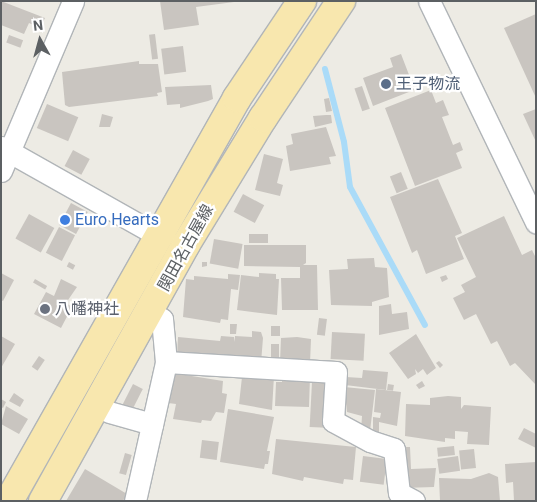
<!DOCTYPE html>
<meta charset="utf-8">
<style>
body{margin:0}
#map{position:relative;width:537px;height:502px;overflow:hidden;background:#edebe4;font-family:Roboto,"Noto Sans JP",sans-serif}
div>[style]{position:absolute}
.stream>*{height:6px;margin:-3px;padding:0 3px;transform-origin:3px;border-radius:3px;background:#aadbf8}
.building>*{inset:0;background:#c9c5c0;transform-origin:0 0}
.roads{filter:drop-shadow(1px 0 #b1b5b8) drop-shadow(-1px 0 #b1b5b8) drop-shadow(0 1px #b1b5b8) drop-shadow(0 -1px #b1b5b8)}
.street>*{height:21px;margin:-10.5px;padding:0 10.5px;transform-origin:10.5px;border-radius:10.5px;background:#fff}
.primary>*{height:28px;margin:-14px;padding:0 14px;transform-origin:14px;border-radius:14px;background:#f8e7ae}
.dots>*{width:14px;height:14px;translate:-50% -50%;box-sizing:border-box;border:2px solid #fff;border-radius:50%}
span{translate:-50% -50%;white-space:nowrap;text-align:center;line-height:1.15;-webkit-text-stroke:4.5px #fff;paint-order:stroke}
.service-label{font-size:16px;color:#4e5e75}
.left{translate:0 -50%;text-align:left}
.shop-label{font-size:16px;color:#366cbe}
.street-label{font-size:16px;color:#5c6063}
.worship-label{font-size:16px;color:#5b616d}
.frame{position:absolute;inset:0;border:2px solid #5c6063;pointer-events:none}
.north{position:absolute;left:15px;top:15px;width:50px;height:50px;-webkit-text-stroke:4px #fff;paint-order:stroke;rotate:353deg;font-size:14px;font-weight:700;line-height:20px;text-align:center;color:#5c6063}
.north::after{content:'';display:block;margin:auto;width:18px;height:22px;background:#5c6063;clip-path:polygon(50% 0,100% 100%,50% 72%,0 100%)}
</style>
<div id="map">
<div class="stream">
<i style="left:325px;top:69px;width:75px;rotate:75.4deg"></i>
<i style="left:344px;top:142px;width:45px;rotate:82.4deg"></i>
<i style="left:350px;top:187px;width:157px;rotate:61.5deg"></i>
</div>
<div class="building">
<i style="clip-path:polygon(1px 1px,45px 18px,40px 28px,29px 23px,24px 34px,1px 25px)"></i>
<i style="clip-path:polygon(160px 1px,234px 1px,234px 2px,196px 7px,199px 25px,164px 30px)"></i>
<i style="clip-path:polygon(536px 14px,536px 98px,504px 28px)"></i>
<i style="left:155px;top:34px;width:25px;height:6px;rotate:83deg"></i>
<i style="left:9px;top:35px;width:15px;height:8px;rotate:20deg"></i>
<i style="left:183px;top:46px;width:26px;height:22px;rotate:83deg"></i>
<i style="clip-path:polygon(401px 54px,411px 80px,413px 79px,414px 90px,373px 106px,363px 78px,393px 67px,390px 58px)"></i>
<i style="clip-path:polygon(139px 61px,139px 64px,158px 64px,162px 92px,157px 93px,158px 96px,69px 107px,65px 105px,62px 72px)"></i>
<i style="clip-path:polygon(211px 85px,213px 99px,208px 101px,180px 108px,180px 104px,167px 105px,165px 87px)"></i>
<i style="left:362px;top:86px;width:24px;height:8px;rotate:71deg"></i>
<i style="clip-path:polygon(431px 90px,436px 103px,443px 100px,449px 115px,442px 117px,453px 145px,460px 142px,463px 150px,456px 153px,462px 168px,415px 186px,385px 108px)"></i>
<i style="clip-path:polygon(329px 98px,332px 111px,326px 112px,324px 99px)"></i>
<i style="left:47px;top:104px;width:34px;height:26px;rotate:23deg"></i>
<i style="clip-path:polygon(536px 109px,536px 142px,523px 114px)"></i>
<i style="clip-path:polygon(102px 114px,113px 117px,110px 127px,99px 127px)"></i>
<i style="clip-path:polygon(326px 115px,331px 115px,332px 123px,315px 127px,313px 116px)"></i>
<i style="clip-path:polygon(326px 127px,336px 156px,329px 157px,331px 164px,290px 171px,286px 146px,293px 144px,291px 134px)"></i>
<i style="left:73px;top:150px;width:19px;height:18px;rotate:28deg"></i>
<i style="clip-path:polygon(264px 154px,283px 159px,277px 183px,283px 185px,280px 196px,255px 190px)"></i>
<i style="left:401px;top:172px;width:18px;height:12px;rotate:68deg"></i>
<i style="clip-path:polygon(438px 179px,462px 233px,455px 236px,464px 259px,426px 274px,417px 250px,412px 253px,390px 197px)"></i>
<i style="left:243px;top:194px;width:24px;height:20px;rotate:28deg"></i>
<i style="left:71px;top:203px;width:19px;height:25px;rotate:28deg"></i>
<i style="left:29px;top:214px;width:29px;height:28px;rotate:29deg"></i>
<i style="clip-path:polygon(504px 216px,522px 255px,532px 250px,536px 258px,536px 385px,515px 363px,510px 366px,497px 341px,491px 344px,476px 314px,464px 320px,453px 298px,465px 292px,461px 285px,476px 277px,457px 238px)"></i>
<i style="left:59px;top:227px;width:18px;height:29px;rotate:27deg"></i>
<i style="left:268px;top:234px;width:9px;height:19px;rotate:90deg"></i>
<i style="left:214px;top:239px;width:29px;height:25px;rotate:10deg"></i>
<i style="clip-path:polygon(244px 245px,306px 245px,306px 263px,303px 265px,317px 265px,318px 310px,282px 310px,281px 278px,300px 278px,300px 267px,244px 266px)"></i>
<i style="clip-path:polygon(374px 258px,375px 267px,387px 268px,389px 297px,372px 302px,372px 306px,331px 305px,329px 270px,348px 269px,347px 259px)"></i>
<i style="left:69px;top:262px;width:7px;height:5px;rotate:27deg"></i>
<i style="clip-path:polygon(202px 262px,207px 262px,207px 266px,202px 267px)"></i>
<i style="clip-path:polygon(1px 273px,14px 280px,3px 301px,1px 300px)"></i>
<i style="clip-path:polygon(259px 273px,276px 274px,276px 279px,279px 279px,277px 315px,237px 310px,241px 275px,259px 277px)"></i>
<i style="clip-path:polygon(228px 274px,240px 275px,238px 290px,231px 289px,228px 320px,221px 319px,220px 323px,183px 317px,186px 279px,194px 280px,194px 276px,228px 279px)"></i>
<i style="clip-path:polygon(446px 275px,448px 279px,442px 282px,440px 277px)"></i>
<i style="left:35px;top:279px;width:14px;height:4px;rotate:30deg"></i>
<i style="clip-path:polygon(61px 279px,77px 287px,66px 303px,72px 307px,61px 328px,34px 314px,46px 292px,54px 296px)"></i>
<i style="clip-path:polygon(391px 304px,392px 314px,407px 312px,409px 329px,379px 335px,379px 306px)"></i>
<i style="left:319px;top:318px;width:8px;height:17px;rotate:7deg"></i>
<i style="clip-path:polygon(230px 324px,237px 324px,236px 334px,230px 334px)"></i>
<i style="left:271px;top:326px;width:9px;height:10px"></i>
<i style="clip-path:polygon(252px 331px,261px 332px,263px 338px,261px 363px,177px 356px,178px 337px,220px 341px,221px 336px,234px 337px,235px 342px,235px 336px,252px 337px)"></i>
<i style="left:332px;top:332px;width:33px;height:27px;rotate:3deg"></i>
<i style="clip-path:polygon(416px 334px,436px 368px,427px 375px,423px 369px,418px 373px,415px 369px,416px 374px,408px 379px,389px 353px)"></i>
<i style="clip-path:polygon(1px 336px,15px 344px,1px 368px)"></i>
<i style="clip-path:polygon(297px 337px,311px 339px,310px 363px,280px 362px,281px 338px)"></i>
<i style="left:271px;top:344px;width:8px;height:15px"></i>
<i style="left:39px;top:356px;width:7px;height:13px;rotate:34deg"></i>
<i style="clip-path:polygon(439px 361px,443px 365px,440px 368px,436px 363px)"></i>
<i style="clip-path:polygon(363px 370px,388px 372px,386px 390px,345px 385px,346px 377px,362px 378px)"></i>
<i style="clip-path:polygon(173px 373px,223px 381px,222px 393px,227px 394px,224px 413px,216px 412px,211px 421px,202px 420px,201px 423px,173px 419px,176px 404px,168px 403px)"></i>
<i style="clip-path:polygon(267px 376px,274px 376px,272px 410px,239px 404px,242px 377px,267px 379px)"></i>
<i style="clip-path:polygon(282px 376px,310px 377px,309px 407px,275px 406px,276px 382px,282px 382px)"></i>
<i style="clip-path:polygon(422px 381px,425px 386px,419px 389px,416px 385px)"></i>
<i style="left:312px;top:382px;width:17px;height:45px;rotate:3deg"></i>
<i style="left:133px;top:384px;width:11px;height:24px;rotate:27deg"></i>
<i style="left:388px;top:384px;width:6px;height:6px;rotate:9deg"></i>
<i style="clip-path:polygon(344px 387px,375px 390px,370px 431px,361px 431px,362px 416px,347px 412px)"></i>
<i style="clip-path:polygon(376px 389px,401px 392px,397px 426px,379px 422px,379px 433px,373px 432px,373px 417px,380px 418px,381px 413px,374px 412px)"></i>
<i style="clip-path:polygon(14px 393px,24px 400px,20px 407px,9px 401px)"></i>
<i style="clip-path:polygon(448px 396px,461px 397px,461px 409px,464px 405px,491px 407px,489px 445px,467px 444px,468px 432px,455px 431px,455px 439px,445px 438px,445px 442px,405px 436px,406px 404px,430px 405px,430px 398px)"></i>
<i style="clip-path:polygon(1px 399px,6px 402px,3px 408px,1px 407px)"></i>
<i style="clip-path:polygon(6px 406px,28px 419px,19px 434px,1px 424px)"></i>
<i style="clip-path:polygon(228px 409px,274px 417px,267px 451px,270px 451px,268px 464px,265px 464px,264px 469px,220px 462px)"></i>
<i style="clip-path:polygon(524px 428px,536px 434px,536px 448px,518px 439px)"></i>
<i style="clip-path:polygon(276px 439px,356px 447px,353px 480px,344px 479px,343px 484px,304px 477px,303px 481px,272px 474px)"></i>
<i style="left:202px;top:440px;width:17px;height:18px;rotate:7deg"></i>
<i style="left:454px;top:446px;width:9px;height:17px;rotate:84deg"></i>
<i style="clip-path:polygon(400px 447px,410px 447px,411px 469px,436px 468px,434px 487px,403px 488px)"></i>
<i style="left:474px;top:449px;width:19px;height:15px;rotate:84deg"></i>
<i style="left:125px;top:453px;width:7px;height:21px;rotate:16deg"></i>
<i style="left:363px;top:456px;width:24px;height:26px;rotate:7deg"></i>
<i style="left:458px;top:456px;width:15px;height:21px;rotate:82deg"></i>
<i style="clip-path:polygon(536px 462px,536px 501px,514px 501px,513px 482px,506px 483px,505px 464px)"></i>
<i style="clip-path:polygon(85px 469px,127px 494px,123px 501px,66px 501px)"></i>
<i style="clip-path:polygon(489px 473px,498px 477px,500px 501px,440px 501px,439px 478px,471px 479px)"></i>
</div>
<div class="roads">
<div class="street">
<i style="left:429px;top:1px;width:246px;rotate:64.2deg"></i>
<i style="left:1px;top:147px;width:179px;rotate:29.4deg"></i>
<i style="left:1px;top:171px;width:185px;rotate:-67deg"></i>
<i style="left:166px;top:362px;width:170px;rotate:3.4deg"></i>
<i style="left:336px;top:372px;width:49px;rotate:93.5deg"></i>
<i style="left:333px;top:421px;width:42px;rotate:28.4deg"></i>
<i style="left:370px;top:441px;width:25px;rotate:18deg"></i>
<i style="left:394px;top:449px;width:44px;rotate:83.5deg"></i>
<i style="left:399px;top:493px;width:17px;rotate:28deg"></i>
<i style="left:109px;top:412px;width:45px;rotate:15.6deg"></i>
<i style="left:135px;top:501px;width:142px;rotate:-77.4deg"></i>
<i style="left:166px;top:362px;width:43px;rotate:-95.3deg"></i>
<i style="left:162px;top:319px;width:14px;rotate:-150deg"></i>
</div>
<div class="primary">
<i style="left:9px;top:501px;width:463px;rotate:-60.5deg"></i>
<i style="left:237px;top:98px;width:117px;rotate:-56.2deg"></i>
<i style="left:43px;top:501px;width:294px;rotate:-60.9deg"></i>
<i style="left:186px;top:244px;width:148px;rotate:-58.6deg"></i>
<i style="left:263px;top:118px;width:141px;rotate:-56.3deg"></i>
</div>
</div>
<div class="dots">
<i style="left:386px;top:84px;background:#5c6f8a"></i>
<i style="left:65px;top:220px;background:#3f7fe0"></i>
<i style="left:45px;top:309px;background:#6b7280"></i>
</div>
<div class="service-label">
<span class="left" style="left:396px;top:84px">王子物流</span>
</div>
<div class="shop-label">
<span class="left" style="left:75px;top:220px">Euro Hearts</span>
</div>
<div class="street-label">
<span style="left:186px;top:248px;rotate:-61deg">関田名古屋線</span>
</div>
<div class="worship-label">
<span class="left" style="left:55px;top:309px">八幡神社</span>
</div>
<div class="frame"></div>
<div class="north">N</div>
</div>
